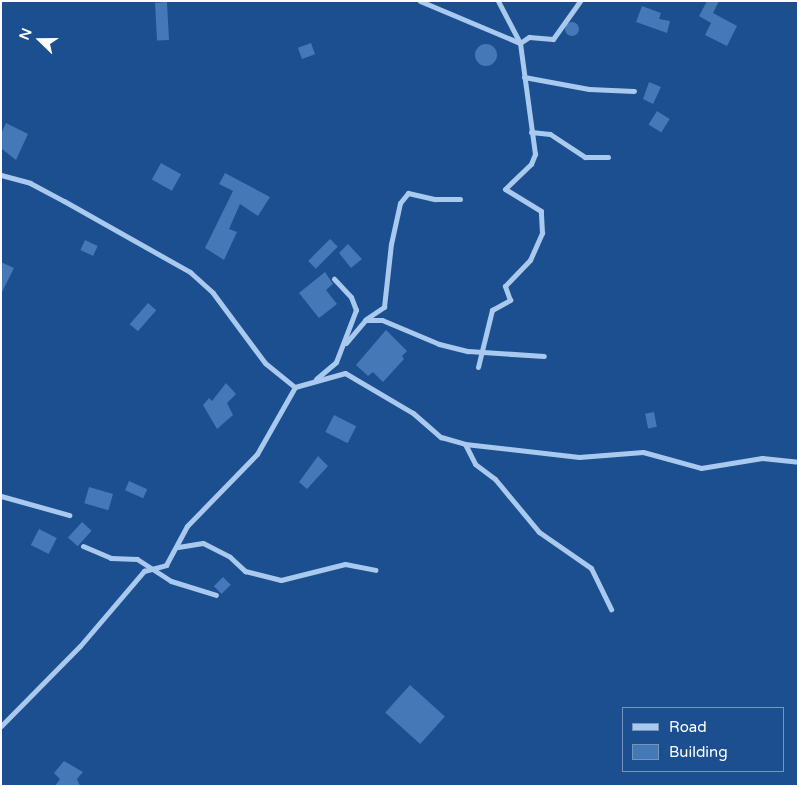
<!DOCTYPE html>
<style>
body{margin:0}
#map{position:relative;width:799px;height:787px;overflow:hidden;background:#1b4f8f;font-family:"Varela Round",sans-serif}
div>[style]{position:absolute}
.building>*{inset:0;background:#4478b7;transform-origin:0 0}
.round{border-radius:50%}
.minor>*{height:5px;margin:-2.5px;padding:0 2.5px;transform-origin:2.5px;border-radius:2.5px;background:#a9c9ee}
span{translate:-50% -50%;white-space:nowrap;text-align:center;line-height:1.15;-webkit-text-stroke:4.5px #1b4f8f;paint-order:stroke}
.frame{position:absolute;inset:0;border:2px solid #fff;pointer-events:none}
.legend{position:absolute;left:622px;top:707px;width:162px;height:65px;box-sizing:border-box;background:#1b4f8f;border:1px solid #7695bc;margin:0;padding:6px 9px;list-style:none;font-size:15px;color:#fff}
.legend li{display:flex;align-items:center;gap:10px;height:25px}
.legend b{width:25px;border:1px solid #7695bc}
.north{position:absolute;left:15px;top:15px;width:50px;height:50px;-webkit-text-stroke:4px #1b4f8f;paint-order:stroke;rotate:292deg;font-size:14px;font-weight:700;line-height:20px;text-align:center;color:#fff}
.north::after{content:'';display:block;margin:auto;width:18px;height:22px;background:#fff;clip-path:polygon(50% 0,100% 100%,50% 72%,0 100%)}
</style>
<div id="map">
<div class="building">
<i style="clip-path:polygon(707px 1px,719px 1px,713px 13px,737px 26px,727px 46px,705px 35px,711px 23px,699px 16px)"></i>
<i style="left:167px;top:2px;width:38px;height:12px;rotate:87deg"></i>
<i style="clip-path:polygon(642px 6px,661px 13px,659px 19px,670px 21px,667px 33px,636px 22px)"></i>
<i class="round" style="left:565px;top:22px;width:14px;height:14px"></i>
<i style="left:311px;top:43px;width:12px;height:14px;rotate:70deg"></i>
<i class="round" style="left:475px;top:44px;width:22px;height:22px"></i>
<i style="clip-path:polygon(649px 82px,661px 87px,653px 104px,643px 99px)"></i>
<i style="left:657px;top:111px;width:15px;height:16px;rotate:32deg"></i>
<i style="clip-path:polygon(6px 123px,28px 134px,16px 160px,2px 149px,1px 134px)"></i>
<i style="left:161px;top:163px;width:23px;height:19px;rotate:29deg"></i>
<i style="clip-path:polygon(225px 173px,270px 197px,258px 216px,240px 204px,229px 229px,237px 232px,224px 260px,205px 248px,233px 191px,219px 184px)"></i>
<i style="left:330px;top:239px;width:11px;height:31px;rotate:45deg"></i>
<i style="left:85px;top:240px;width:14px;height:11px;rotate:25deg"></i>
<i style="clip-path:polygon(348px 244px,362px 259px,351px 268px,339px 253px)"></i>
<i style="clip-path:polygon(1px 262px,14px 268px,1px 294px)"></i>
<i style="clip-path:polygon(325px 272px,333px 284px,326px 290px,337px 304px,319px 318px,299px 293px)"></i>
<i style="left:148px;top:303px;width:11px;height:28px;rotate:41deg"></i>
<i style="clip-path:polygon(386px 330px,407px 351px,402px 356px,404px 359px,383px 382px,373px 372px,368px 376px,356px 365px)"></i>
<i style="clip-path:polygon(226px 383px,236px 394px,227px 403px,233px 415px,217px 429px,203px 405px,209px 398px,212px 401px)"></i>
<i style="left:654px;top:412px;width:15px;height:9px;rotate:79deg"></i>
<i style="left:334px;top:415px;width:25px;height:19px;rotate:27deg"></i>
<i style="clip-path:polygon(318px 456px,328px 466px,307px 489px,299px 482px)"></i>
<i style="left:129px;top:481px;width:20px;height:10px;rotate:24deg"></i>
<i style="left:89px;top:487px;width:25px;height:17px;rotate:16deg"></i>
<i style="left:82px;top:522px;width:13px;height:21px;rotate:42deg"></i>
<i style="left:39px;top:529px;width:20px;height:18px;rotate:27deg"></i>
<i style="left:223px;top:577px;width:11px;height:13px;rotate:45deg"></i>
<i style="left:410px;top:685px;width:47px;height:37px;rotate:42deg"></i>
<i style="clip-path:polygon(64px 761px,83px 772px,77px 779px,80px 786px,55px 786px,60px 779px,54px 773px)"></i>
</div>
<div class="minor">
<i style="left:420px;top:1px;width:108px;rotate:22.8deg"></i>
<i style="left:520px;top:43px;width:11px;rotate:-34deg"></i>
<i style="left:529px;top:37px;width:24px;rotate:5deg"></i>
<i style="left:553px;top:39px;width:47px;rotate:-54.6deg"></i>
<i style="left:524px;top:77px;width:66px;rotate:10.5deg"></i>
<i style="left:589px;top:89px;width:45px;rotate:2.5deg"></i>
<i style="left:531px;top:132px;width:19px;rotate:6deg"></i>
<i style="left:550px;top:134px;width:42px;rotate:33.3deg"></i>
<i style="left:585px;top:157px;width:23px"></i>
<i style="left:1px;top:175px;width:30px;rotate:15deg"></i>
<i style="left:30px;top:183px;width:38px;rotate:28deg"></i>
<i style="left:64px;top:201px;width:145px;rotate:29.4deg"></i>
<i style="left:190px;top:272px;width:31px;rotate:42deg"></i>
<i style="left:213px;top:293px;width:87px;rotate:53.4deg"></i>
<i style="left:265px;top:363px;width:38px;rotate:39deg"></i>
<i style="left:295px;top:387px;width:52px;rotate:-15.6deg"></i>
<i style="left:345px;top:373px;width:79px;rotate:30.5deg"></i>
<i style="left:413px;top:413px;width:37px;rotate:41deg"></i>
<i style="left:441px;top:437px;width:25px;rotate:16deg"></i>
<i style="left:465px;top:444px;width:115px;rotate:6.5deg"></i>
<i style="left:579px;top:457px;width:64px;rotate:-4.5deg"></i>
<i style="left:643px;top:452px;width:60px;rotate:15.4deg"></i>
<i style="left:701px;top:468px;width:62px;rotate:-9.3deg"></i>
<i style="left:762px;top:458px;width:36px;rotate:6deg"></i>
<i style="left:366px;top:319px;width:22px;rotate:-34deg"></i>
<i style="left:384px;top:307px;width:63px;rotate:-83.7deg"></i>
<i style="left:391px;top:244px;width:42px;rotate:-77.6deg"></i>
<i style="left:400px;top:203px;width:13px;rotate:-51deg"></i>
<i style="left:408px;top:193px;width:28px;rotate:13deg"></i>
<i style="left:435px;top:199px;width:25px"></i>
<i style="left:346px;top:343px;width:30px;rotate:-50deg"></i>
<i style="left:365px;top:320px;width:17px"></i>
<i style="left:382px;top:320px;width:62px;rotate:22.8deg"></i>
<i style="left:439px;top:344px;width:30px;rotate:14deg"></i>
<i style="left:468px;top:351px;width:76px;rotate:3.8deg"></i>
<i style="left:478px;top:367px;width:59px;rotate:-76.2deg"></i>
<i style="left:492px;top:310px;width:21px;rotate:-29deg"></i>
<i style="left:510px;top:300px;width:15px;rotate:-110deg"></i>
<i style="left:505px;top:286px;width:36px;rotate:-46deg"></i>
<i style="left:530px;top:260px;width:30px;rotate:-66deg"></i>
<i style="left:542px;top:233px;width:22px;rotate:-93deg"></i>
<i style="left:541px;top:211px;width:42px;rotate:-148.6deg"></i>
<i style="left:505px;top:189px;width:36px;rotate:-44deg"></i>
<i style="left:531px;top:164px;width:11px;rotate:-68deg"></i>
<i style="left:535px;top:154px;width:112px;rotate:-97.7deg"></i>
<i style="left:520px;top:43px;width:47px;rotate:-117.6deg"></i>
<i style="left:316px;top:379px;width:26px;rotate:-40deg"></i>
<i style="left:336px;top:362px;width:56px;rotate:-69deg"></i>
<i style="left:356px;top:310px;width:14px;rotate:-111deg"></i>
<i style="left:351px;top:297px;width:25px;rotate:-133deg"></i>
<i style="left:465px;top:444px;width:22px;rotate:63deg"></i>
<i style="left:475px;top:464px;width:25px;rotate:37deg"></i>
<i style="left:495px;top:479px;width:69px;rotate:50.3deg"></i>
<i style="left:539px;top:532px;width:63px;rotate:34.7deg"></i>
<i style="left:591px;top:568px;width:46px;rotate:64deg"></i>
<i style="left:1px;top:496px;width:71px;rotate:15.6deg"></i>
<i style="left:83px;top:546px;width:30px;rotate:23deg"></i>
<i style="left:111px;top:558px;width:26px;rotate:2deg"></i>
<i style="left:137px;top:559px;width:40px;rotate:32.9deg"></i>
<i style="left:171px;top:581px;width:47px;rotate:17.3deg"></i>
<i style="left:178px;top:547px;width:25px;rotate:-9deg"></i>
<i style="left:203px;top:543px;width:30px;rotate:27deg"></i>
<i style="left:230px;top:557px;width:21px;rotate:43deg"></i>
<i style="left:245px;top:571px;width:37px;rotate:14deg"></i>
<i style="left:281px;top:580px;width:66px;rotate:-14deg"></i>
<i style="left:345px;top:564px;width:31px;rotate:11deg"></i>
<i style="left:1px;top:726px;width:112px;rotate:-45.4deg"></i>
<i style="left:80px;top:646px;width:99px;rotate:-49.5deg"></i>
<i style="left:144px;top:571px;width:23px;rotate:-15deg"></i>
<i style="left:166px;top:565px;width:44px;rotate:-61.7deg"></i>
<i style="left:187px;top:526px;width:100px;rotate:-45.8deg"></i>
<i style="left:257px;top:454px;width:77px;rotate:-60.4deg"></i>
</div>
<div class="frame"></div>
<ul class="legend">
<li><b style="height:6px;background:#a9c9ee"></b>Road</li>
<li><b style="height:14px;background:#4478b7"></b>Building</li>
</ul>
<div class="north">N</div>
</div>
